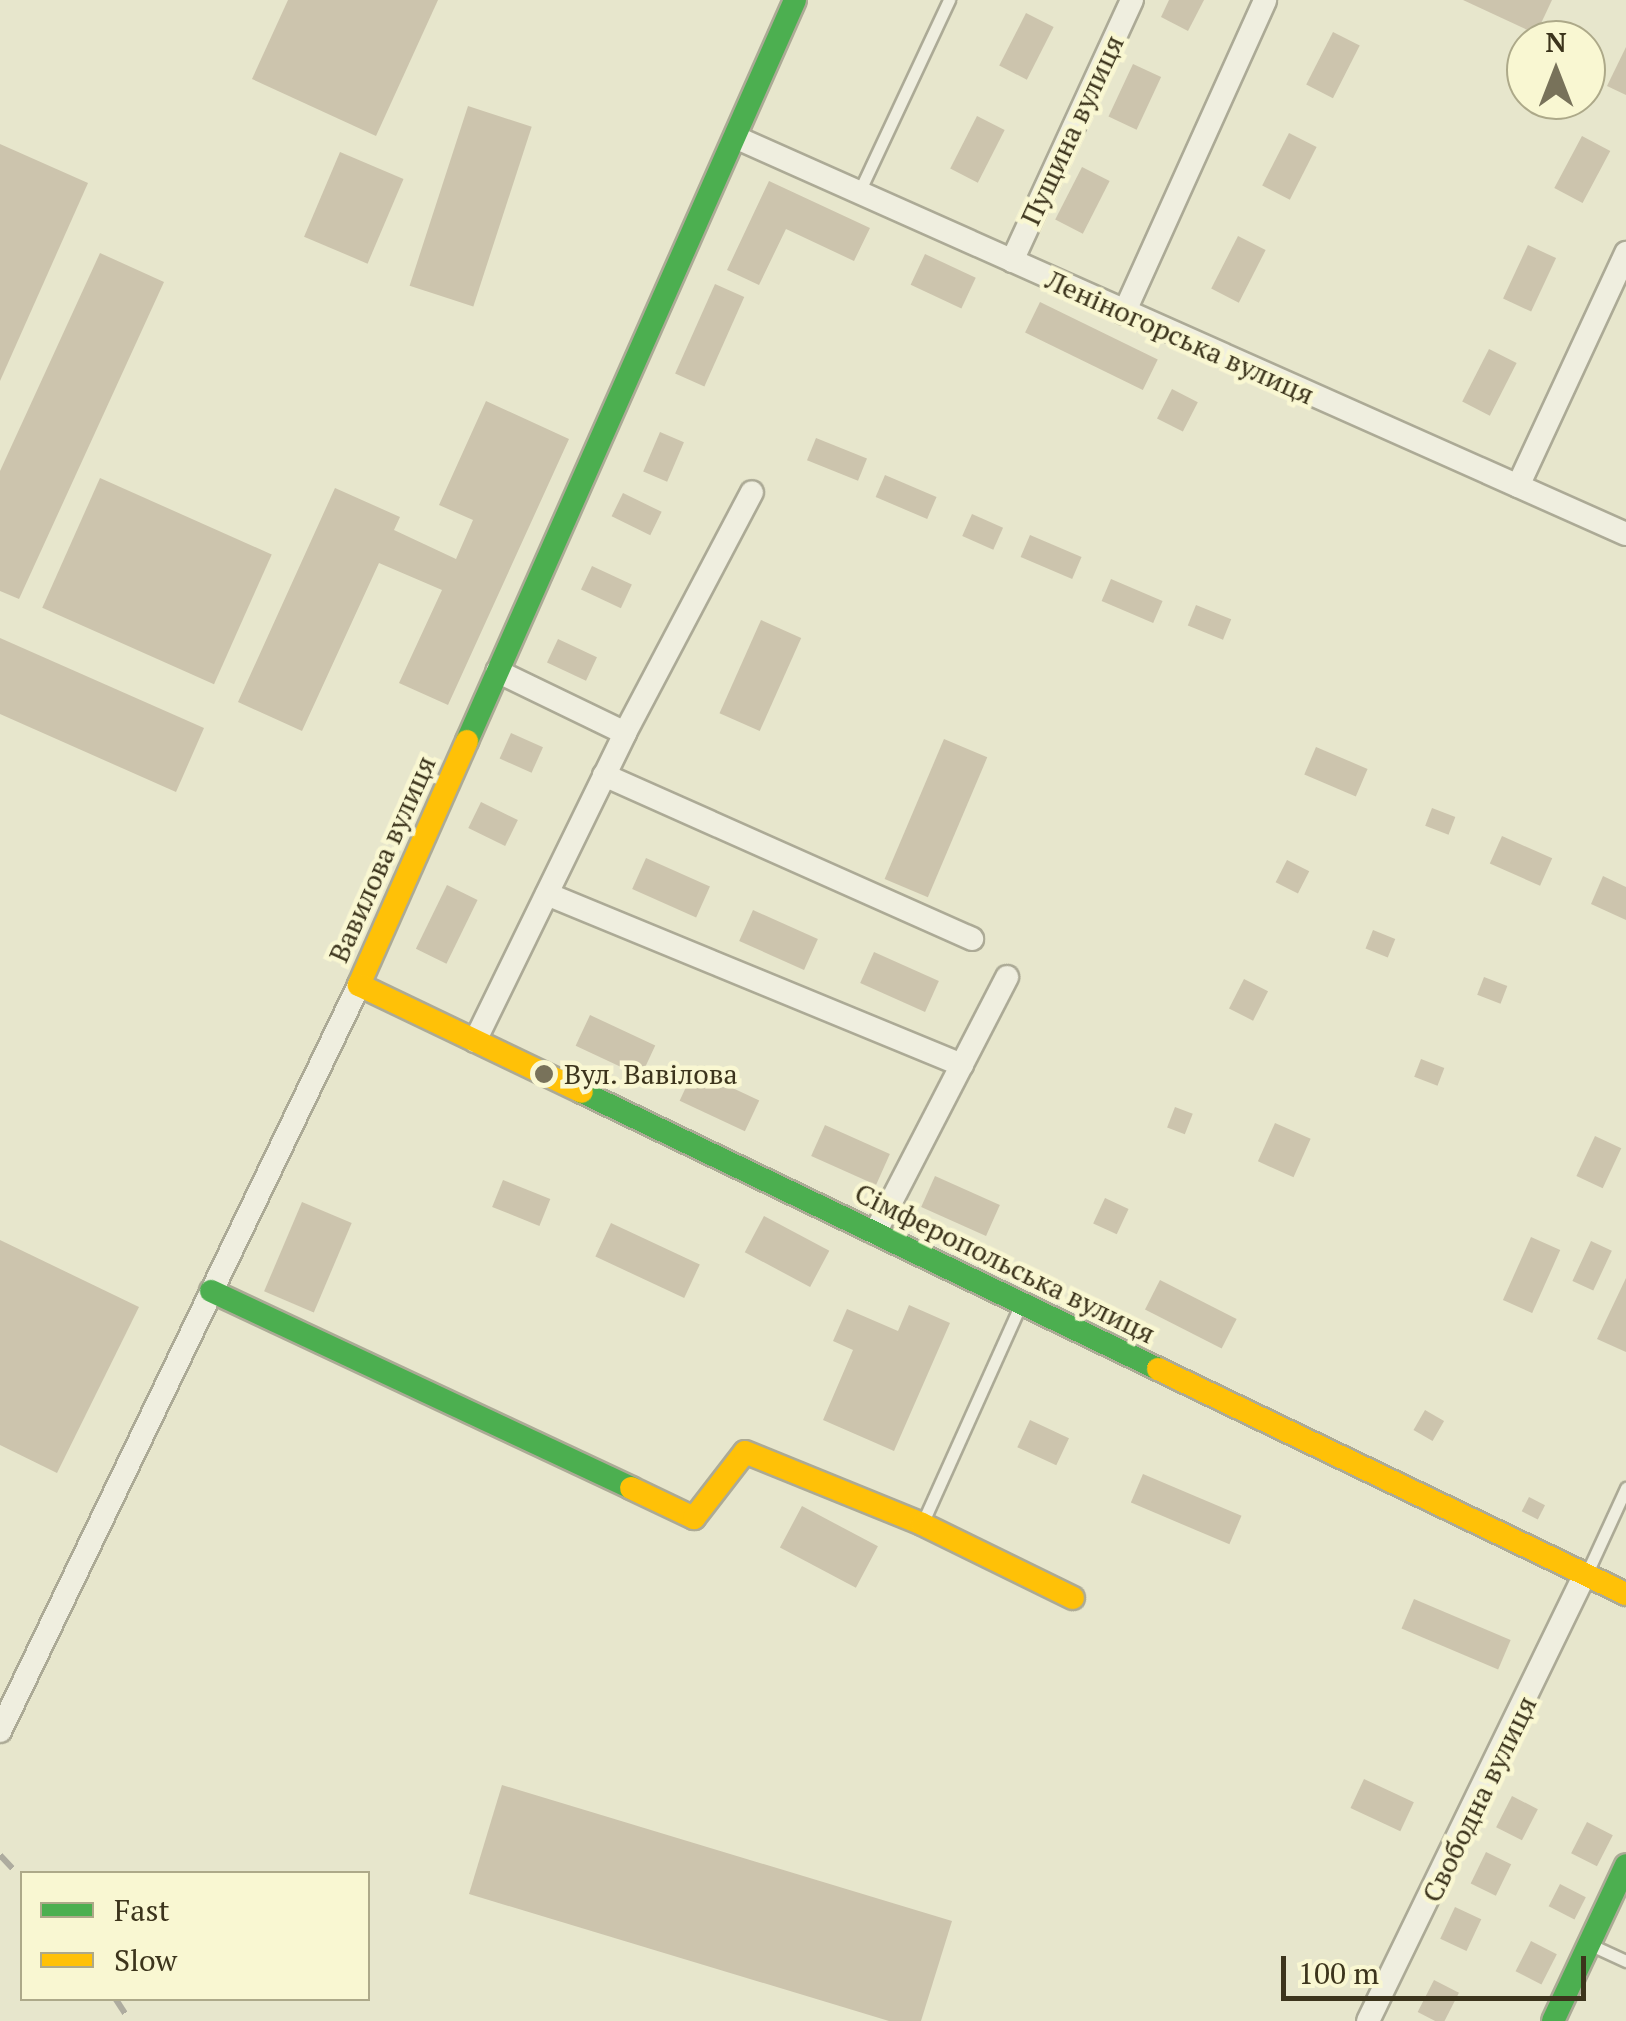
<!DOCTYPE html>
<meta charset="utf-8">
<style>
body{margin:0}
#map{position:relative;width:1626px;height:2021px;overflow:hidden;background:#e7e6cc;font-family:"PT Serif",serif}
div>[style]{position:absolute}
.building>*{inset:0;background:#ccc4ad;transform-origin:0 0}
.roads{filter:drop-shadow(2px 0 #acaa96) drop-shadow(-2px 0 #acaa96) drop-shadow(0 2px #acaa96) drop-shadow(0 -2px #acaa96)}
.lane>*{height:11px;margin:-5.5px;padding:0 5.5px;transform-origin:5.5px;border-radius:5.5px;background:#efeedf}
.street>*{height:22px;margin:-11px;padding:0 11px;transform-origin:11px;border-radius:11px;background:#efeedf}
.fast>*{height:22px;margin:-11px;padding:0 11px;transform-origin:11px;border-radius:11px;background:#4caf50}
.slow>*{height:22px;margin:-11px;padding:0 11px;transform-origin:11px;border-radius:11px;background:#ffc107}
.rail>*{height:6px;margin-top:-3px;transform-origin:0;background:repeating-linear-gradient(90deg,#aeac9f 0 18px,transparent 0 36px)}
.dots>*{width:28px;height:28px;translate:-50% -50%;box-sizing:border-box;border:5px solid #f9f7d2;border-radius:50%}
span{translate:-50% -50%;white-space:nowrap;text-align:center;line-height:1.15;-webkit-text-stroke:9px #f9f7d2;paint-order:stroke}
.street-label{font-size:28px;color:#3c341c}
.poi-label{font-size:28px;color:#3c341c}
.left{translate:0 -50%;text-align:left}
.legend{position:absolute;left:20px;top:1871px;width:350px;height:130px;box-sizing:border-box;background:#f9f7d2;border:2px solid #ada989;margin:0;padding:12px 18px;list-style:none;font-size:30px;color:#3c341c}
.legend li{display:flex;align-items:center;gap:20px;height:50px}
.legend b{width:50px;border:2px solid #ada989}
.north{position:absolute;left:1506px;top:20px;width:100px;height:100px;box-sizing:border-box;background:#f9f7d2;border:2px solid #ada989;border-radius:50%;rotate:0deg;font-size:28px;font-weight:700;line-height:40px;text-align:center;color:#3c341c}
.north::after{content:'';display:block;margin:auto;width:35px;height:45px;background:#78725a;clip-path:polygon(50% 0,100% 100%,50% 72%,0 100%)}
.scale{position:absolute;left:1281px;top:1956px;width:305px;height:45px;box-sizing:border-box;border:5px solid #3c341c;border-top:0;padding-left:12px;font-size:30px;line-height:35px;white-space:nowrap;color:#3c341c;-webkit-text-stroke:8px #f9f7d2;paint-order:stroke}
</style>
<div id="map">
<div class="building">
<i style="clip-path:polygon(288px 0,438px 0,376px 136px,252px 79px)"></i>
<i style="clip-path:polygon(1169px 0,1204px 0,1188px 31px,1161px 17px)"></i>
<i style="clip-path:polygon(1463px 0,1552px 0,1536px 34px)"></i>
<i style="left:1026px;top:13px;width:31px;height:59px;rotate:27deg"></i>
<i style="left:1333px;top:32px;width:30px;height:59px;rotate:27deg"></i>
<i style="clip-path:polygon(1626px 47px,1626px 95px,1607px 86px)"></i>
<i style="left:1133px;top:64px;width:31px;height:58px;rotate:25deg"></i>
<i style="left:468px;top:106px;width:67px;height:189px;rotate:18deg"></i>
<i style="left:977px;top:116px;width:31px;height:59px;rotate:27deg"></i>
<i style="left:1289px;top:133px;width:31px;height:59px;rotate:27deg"></i>
<i style="left:1582px;top:136px;width:32px;height:59px;rotate:28deg"></i>
<i style="clip-path:polygon(0 144px,88px 183px,0 381px)"></i>
<i style="left:340px;top:152px;width:69px;height:92px;rotate:23deg"></i>
<i style="left:1082px;top:167px;width:31px;height:59px;rotate:27deg"></i>
<i style="clip-path:polygon(769px 181px,870px 228px,854px 261px,786px 229px,759px 285px,727px 270px)"></i>
<i style="left:1238px;top:236px;width:31px;height:59px;rotate:27deg"></i>
<i style="left:1528px;top:245px;width:31px;height:59px;rotate:25deg"></i>
<i style="clip-path:polygon(100px 253px,164px 282px,19px 599px,0 591px,0 471px)"></i>
<i style="left:925px;top:254px;width:56px;height:34px;rotate:25deg"></i>
<i style="left:715px;top:284px;width:32px;height:98px;rotate:24deg"></i>
<i style="left:1040px;top:302px;width:131px;height:34px;rotate:26deg"></i>
<i style="left:1489px;top:349px;width:31px;height:59px;rotate:27deg"></i>
<i style="left:1172px;top:389px;width:29px;height:33px;rotate:27deg"></i>
<i style="clip-path:polygon(486px 401px,569px 439px,448px 705px,399px 683px,442px 590px,379px 563px,302px 731px,238px 702px,335px 488px,400px 517px,394px 530px,456px 559px,473px 520px,439px 505px)"></i>
<i style="left:660px;top:432px;width:26px;height:43px;rotate:23deg"></i>
<i style="left:816px;top:438px;width:55px;height:24px;rotate:22deg"></i>
<i style="left:885px;top:475px;width:56px;height:24px;rotate:23deg"></i>
<i style="left:100px;top:478px;width:188px;height:142px;rotate:24deg"></i>
<i style="left:623px;top:493px;width:43px;height:26px;rotate:26deg"></i>
<i style="left:972px;top:514px;width:34px;height:24px;rotate:24deg"></i>
<i style="left:1030px;top:535px;width:56px;height:24px;rotate:23deg"></i>
<i style="left:592px;top:566px;width:44px;height:26px;rotate:25deg"></i>
<i style="left:1111px;top:579px;width:56px;height:24px;rotate:23deg"></i>
<i style="left:1196px;top:605px;width:38px;height:22px;rotate:22deg"></i>
<i style="left:761px;top:620px;width:44px;height:102px;rotate:24deg"></i>
<i style="clip-path:polygon(0 638px,204px 728px,176px 792px,0 714px)"></i>
<i style="left:558px;top:639px;width:43px;height:26px;rotate:25deg"></i>
<i style="left:511px;top:733px;width:35px;height:28px;rotate:24deg"></i>
<i style="left:944px;top:739px;width:47px;height:152px;rotate:23deg"></i>
<i style="left:1316px;top:747px;width:56px;height:30px;rotate:23deg"></i>
<i style="left:481px;top:802px;width:41px;height:29px;rotate:26deg"></i>
<i style="left:1432px;top:808px;width:25px;height:19px;rotate:21deg"></i>
<i style="left:1502px;top:836px;width:55px;height:30px;rotate:24deg"></i>
<i style="left:646px;top:858px;width:70px;height:34px;rotate:24deg"></i>
<i style="left:1287px;top:860px;width:25px;height:25px;rotate:27deg"></i>
<i style="clip-path:polygon(1603px 876px,1626px 887px,1626px 920px,1591px 904px)"></i>
<i style="left:447px;top:885px;width:34px;height:71px;rotate:26deg"></i>
<i style="left:753px;top:910px;width:71px;height:34px;rotate:24deg"></i>
<i style="left:1373px;top:930px;width:24px;height:20px;rotate:22deg"></i>
<i style="left:874px;top:952px;width:71px;height:34px;rotate:24deg"></i>
<i style="left:1484px;top:977px;width:25px;height:19px;rotate:21deg"></i>
<i style="left:1244px;top:979px;width:27px;height:33px;rotate:27deg"></i>
<i style="left:590px;top:1015px;width:72px;height:34px;rotate:25deg"></i>
<i style="left:1421px;top:1059px;width:25px;height:19px;rotate:21deg"></i>
<i style="left:694px;top:1070px;width:72px;height:34px;rotate:25deg"></i>
<i style="left:1175px;top:1107px;width:19px;height:22px;rotate:21deg"></i>
<i style="left:1275px;top:1123px;width:39px;height:42px;rotate:24deg"></i>
<i style="left:825px;top:1125px;width:71px;height:34px;rotate:24deg"></i>
<i style="left:1595px;top:1136px;width:29px;height:44px;rotate:25deg"></i>
<i style="left:935px;top:1176px;width:71px;height:34px;rotate:24deg"></i>
<i style="left:503px;top:1180px;width:51px;height:29px;rotate:22deg"></i>
<i style="left:1105px;top:1198px;width:26px;height:28px;rotate:25deg"></i>
<i style="left:302px;top:1202px;width:54px;height:97px;rotate:23deg"></i>
<i style="left:764px;top:1216px;width:74px;height:41px;rotate:28deg"></i>
<i style="left:611px;top:1223px;width:98px;height:37px;rotate:25deg"></i>
<i style="left:1531px;top:1237px;width:32px;height:69px;rotate:24deg"></i>
<i style="clip-path:polygon(0 1240px,139px 1307px,57px 1473px,0 1445px)"></i>
<i style="left:1591px;top:1241px;width:23px;height:44px;rotate:25deg"></i>
<i style="clip-path:polygon(1626px 1278px,1626px 1352px,1597px 1339px)"></i>
<i style="left:1160px;top:1280px;width:86px;height:33px;rotate:27deg"></i>
<i style="clip-path:polygon(909px 1305px,950px 1323px,894px 1451px,823px 1420px,853px 1350px,833px 1341px,847px 1309px,898px 1331px)"></i>
<i style="left:1425px;top:1410px;width:22px;height:23px;rotate:30deg"></i>
<i style="left:1030px;top:1420px;width:43px;height:30px;rotate:25deg"></i>
<i style="left:1143px;top:1474px;width:107px;height:31px;rotate:23deg"></i>
<i style="left:1529px;top:1497px;width:18px;height:16px;rotate:27deg"></i>
<i style="left:802px;top:1506px;width:86px;height:47px;rotate:28deg"></i>
<i style="left:1414px;top:1599px;width:105px;height:32px;rotate:23deg"></i>
<i style="left:1364px;top:1779px;width:55px;height:32px;rotate:25deg"></i>
<i style="clip-path:polygon(502px 1785px,952px 1921px,921px 2021px,889px 2021px,469px 1894px)"></i>
<i style="left:1512px;top:1796px;width:29px;height:35px;rotate:27deg"></i>
<i style="left:1587px;top:1822px;width:29px;height:35px;rotate:27deg"></i>
<i style="left:1486px;top:1852px;width:28px;height:35px;rotate:26deg"></i>
<i style="left:1560px;top:1884px;width:29px;height:25px;rotate:27deg"></i>
<i style="left:1455px;top:1907px;width:29px;height:35px;rotate:25deg"></i>
<i style="left:1531px;top:1941px;width:29px;height:34px;rotate:27deg"></i>
<i style="left:1434px;top:1980px;width:28px;height:36px;rotate:27deg"></i>
</div>
<div class="roads">
<div class="lane">
<i style="left:860px;top:190px;width:210px;rotate:-64.9deg"></i>
<i style="left:922px;top:1524px;width:241px;rotate:-65.8deg"></i>
<i style="left:1586px;top:1575px;width:96px;rotate:-65.3deg"></i>
<i style="left:1589px;top:1944px;width:41px;rotate:24.7deg"></i>
</div>
<div class="street">
<i style="left:735px;top:137px;width:975px;rotate:24.02deg"></i>
<i style="left:1012px;top:261px;width:287px;rotate:-65.3deg"></i>
<i style="left:1124px;top:313px;width:343px;rotate:-65.7deg"></i>
<i style="left:1518px;top:486px;width:257px;rotate:-65.1deg"></i>
<i style="left:625px;top:733px;width:272px;rotate:-62.2deg"></i>
<i style="left:604px;top:775px;width:403px;rotate:24deg"></i>
<i style="left:547px;top:894px;width:449px;rotate:22.4deg"></i>
<i style="left:475px;top:1041px;width:343px;rotate:-64deg"></i>
<i style="left:625px;top:733px;width:142px;rotate:-154.2deg"></i>
<i style="left:875px;top:1233px;width:288px;rotate:-62.7deg"></i>
<i style="left:0;top:1731px;width:828px;rotate:-64.3deg"></i>
<i style="left:1368px;top:2021px;width:496px;rotate:-64.1deg"></i>
</div>
<div class="fast">
<i style="left:467px;top:741px;width:810px;rotate:-66.12deg"></i>
<i style="left:582px;top:1092px;width:639px;rotate:25.68deg"></i>
<i style="left:211px;top:1291px;width:464px;rotate:25.1deg"></i>
<i style="left:1553px;top:2021px;width:172px;rotate:-64.9deg"></i>
</div>
<div class="slow">
<i style="left:467px;top:741px;width:267px;rotate:113.9deg"></i>
<i style="left:359px;top:985px;width:247px;rotate:25.6deg"></i>
<i style="left:1158px;top:1369px;width:519px;rotate:25.68deg"></i>
<i style="left:631px;top:1488px;width:70px;rotate:25.5deg"></i>
<i style="left:694px;top:1518px;width:83px;rotate:-52.3deg"></i>
<i style="left:745px;top:1452px;width:191px;rotate:22.1deg"></i>
<i style="left:922px;top:1524px;width:168px;rotate:26.1deg"></i>
</div>
</div>
<div class="rail">
<i style="left:0;top:1855px;width:33px;rotate:47deg"></i>
<i style="left:115px;top:1998px;width:27px;rotate:57deg"></i>
</div>
<div class="dots">
<i style="left:544px;top:1074px;background:#78725a"></i>
</div>
<div class="street-label">
<span style="left:1072px;top:130px;rotate:-65deg">Пущина вулиця</span>
<span style="left:1180px;top:337px;rotate:24deg">Леніногорська вулиця</span>
<span style="left:382px;top:859px;rotate:-66deg">Вавилова вулиця</span>
<span style="left:1005px;top:1263px;rotate:26deg">Сімферопольська вулиця</span>
<span style="left:1479px;top:1799px;rotate:-64deg">Свободна вулиця</span>
</div>
<div class="poi-label">
<span class="left" style="left:564px;top:1074px">Вул. Вавілова</span>
</div>
<ul class="legend">
<li><b style="height:12px;background:#4caf50"></b>Fast</li>
<li><b style="height:12px;background:#ffc107"></b>Slow</li>
</ul>
<div class="north">N</div>
<div class="scale">100 m</div>
</div>
